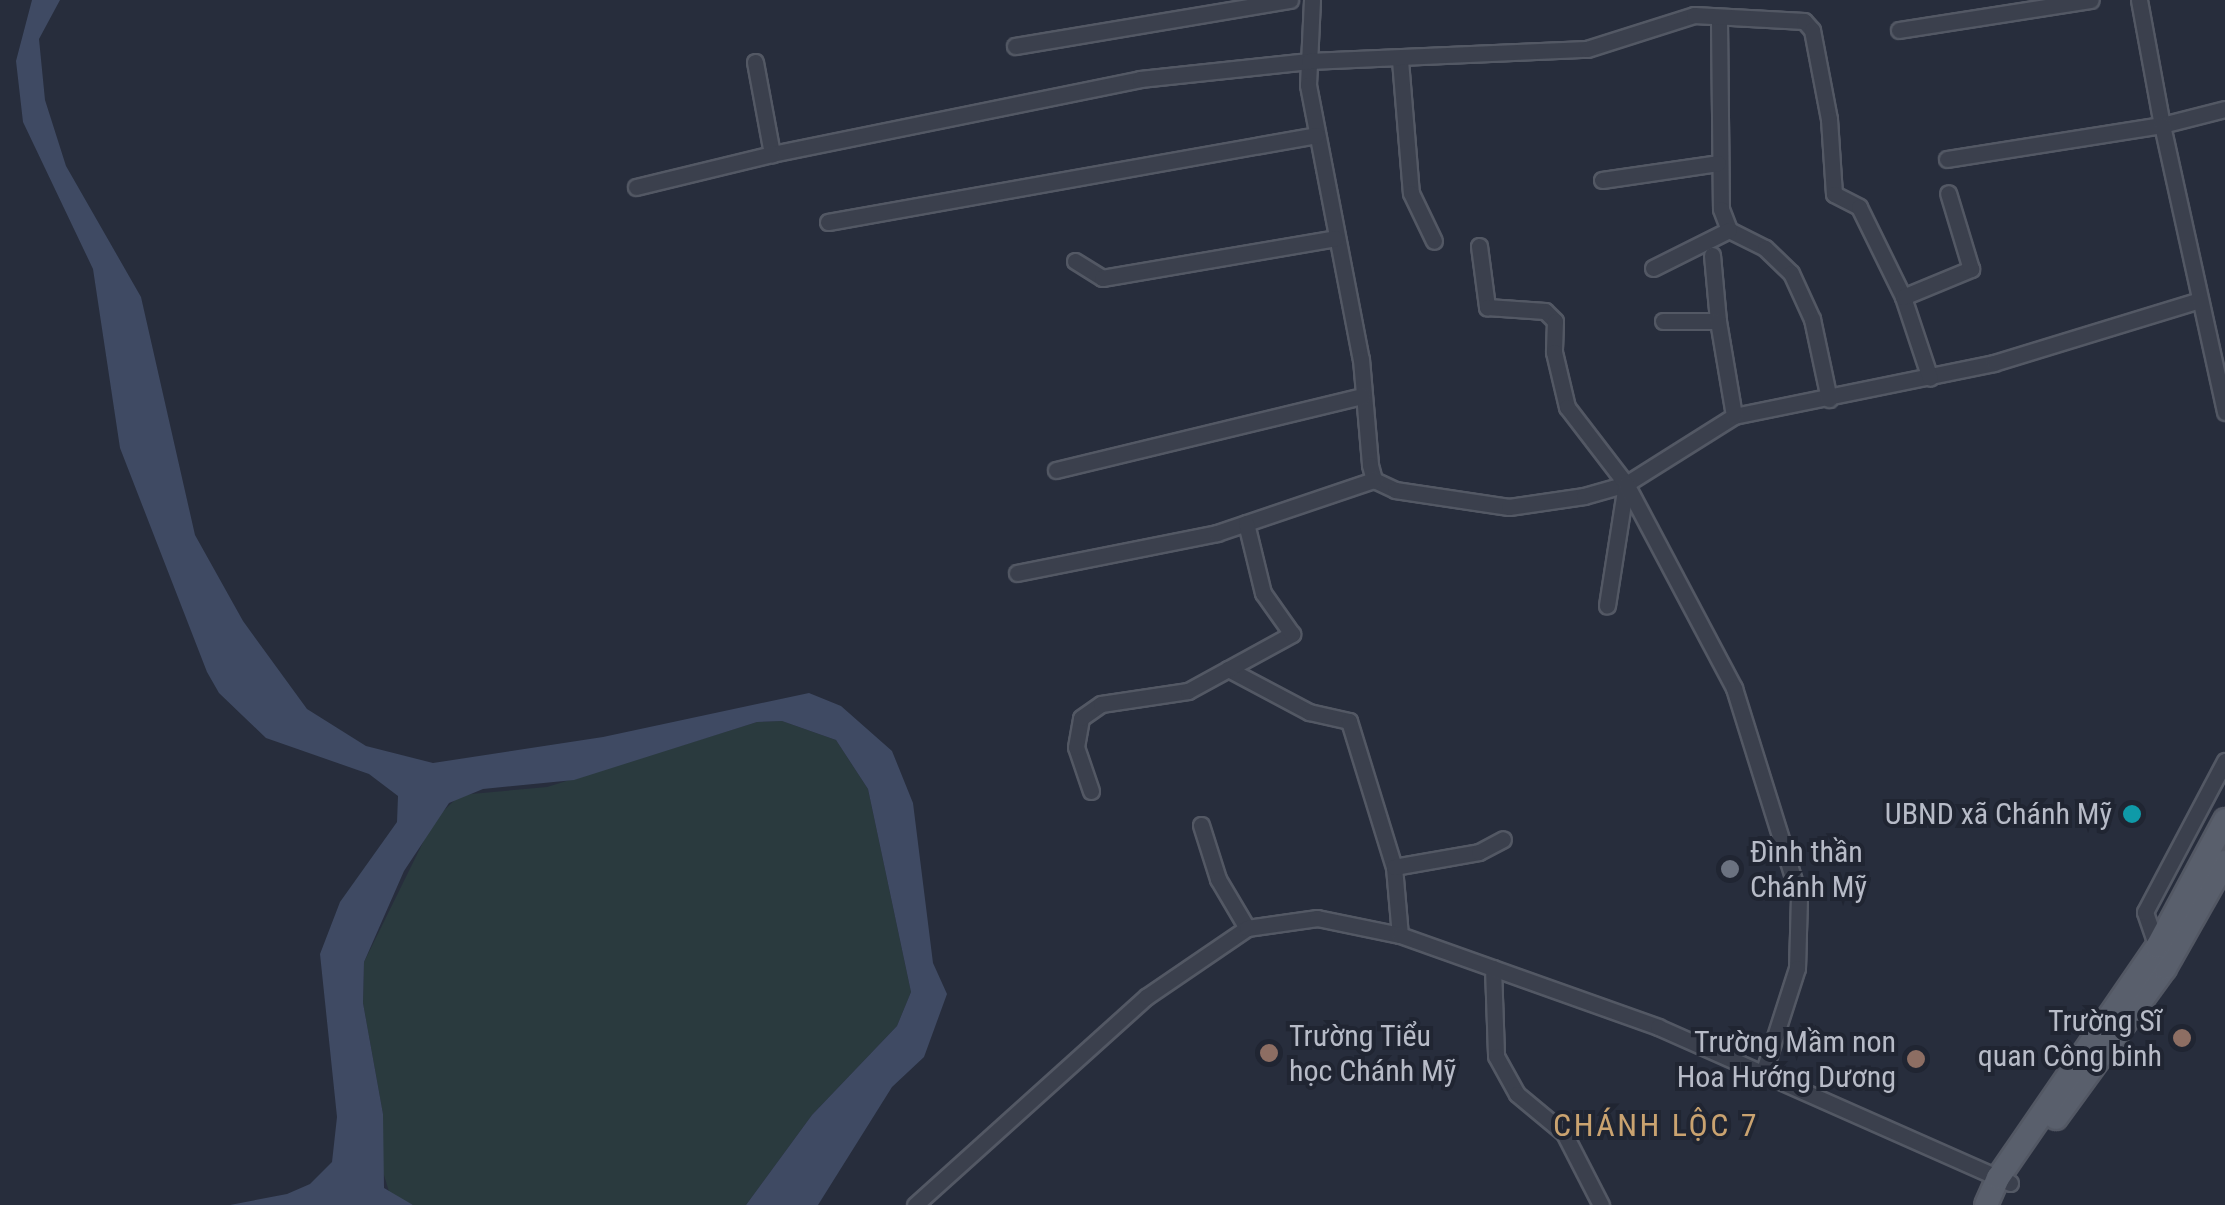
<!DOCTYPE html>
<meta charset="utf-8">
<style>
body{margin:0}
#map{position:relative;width:2225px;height:1205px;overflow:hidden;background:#272d3c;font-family:"Roboto Condensed",sans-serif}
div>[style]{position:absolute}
.green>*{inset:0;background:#2a3a3e}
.water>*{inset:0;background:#3f4a63}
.roads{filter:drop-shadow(2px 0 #535864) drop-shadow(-2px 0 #535864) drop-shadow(0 2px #535864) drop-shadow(0 -2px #535864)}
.minor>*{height:15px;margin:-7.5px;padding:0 7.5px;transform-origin:7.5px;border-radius:7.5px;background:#3b404d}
.primary>*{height:22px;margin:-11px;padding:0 11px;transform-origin:11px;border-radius:11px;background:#595f6c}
.dots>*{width:28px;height:28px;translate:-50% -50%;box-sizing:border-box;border:5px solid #202532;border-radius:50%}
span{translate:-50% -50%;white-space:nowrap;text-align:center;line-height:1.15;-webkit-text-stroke:8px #202532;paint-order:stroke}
.poi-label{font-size:30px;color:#b7bbc7}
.right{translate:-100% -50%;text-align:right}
.left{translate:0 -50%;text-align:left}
.neighbourhood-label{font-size:32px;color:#caa370;letter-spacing:2.5px}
</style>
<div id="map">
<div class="green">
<i style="clip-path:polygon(782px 721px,836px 740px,868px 789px,911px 992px,897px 1026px,812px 1115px,746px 1205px,413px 1205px,390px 1195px,380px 1162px,383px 1114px,363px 1003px,364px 962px,434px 820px,460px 795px,547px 787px,757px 722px)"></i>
</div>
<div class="water">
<i style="clip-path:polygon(32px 0,60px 0,39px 39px,45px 100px,66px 166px,141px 297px,195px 535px,243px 621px,307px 709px,366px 746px,433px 763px,603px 737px,809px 693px,841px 706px,892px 751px,913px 803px,933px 963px,947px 994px,924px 1057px,892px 1087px,818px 1205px,746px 1205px,812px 1115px,897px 1026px,911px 992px,868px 789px,836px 740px,782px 721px,757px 722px,574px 780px,483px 789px,449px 803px,404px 871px,364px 962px,363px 1003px,383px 1114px,384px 1188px,413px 1205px,230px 1205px,287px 1194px,310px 1184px,332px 1162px,337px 1117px,320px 954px,340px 902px,397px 822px,398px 796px,369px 774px,266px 738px,219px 693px,207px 672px,120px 448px,93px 269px,23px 122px,16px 61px)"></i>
</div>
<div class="roads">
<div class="minor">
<i style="left:1312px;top:0;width:85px;rotate:92.7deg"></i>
<i style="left:1308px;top:85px;width:279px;rotate:79.1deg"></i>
<i style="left:1361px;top:359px;width:106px;rotate:85.1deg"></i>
<i style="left:1370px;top:465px;width:16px;rotate:75deg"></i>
<i style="left:1374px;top:480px;width:23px;rotate:25deg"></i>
<i style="left:1395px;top:490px;width:115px;rotate:8.5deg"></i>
<i style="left:1509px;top:507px;width:76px;rotate:-8.3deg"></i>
<i style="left:1584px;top:496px;width:44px;rotate:-15.9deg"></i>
<i style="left:1626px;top:484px;width:128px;rotate:-32.2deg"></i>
<i style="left:1734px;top:416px;width:265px;rotate:-11.5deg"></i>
<i style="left:1994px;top:363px;width:215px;rotate:-17deg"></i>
<i style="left:2139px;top:0;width:127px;rotate:79.6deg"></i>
<i style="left:2162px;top:125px;width:65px;rotate:-14.3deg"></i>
<i style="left:1719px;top:20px;width:189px;rotate:89.4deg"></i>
<i style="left:1721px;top:209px;width:22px;rotate:69deg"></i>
<i style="left:1729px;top:230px;width:40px;rotate:26.6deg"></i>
<i style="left:1765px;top:248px;width:36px;rotate:44deg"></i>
<i style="left:1791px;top:273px;width:51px;rotate:65.5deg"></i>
<i style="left:1812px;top:319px;width:82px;rotate:78deg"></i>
<i style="left:1899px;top:30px;width:194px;rotate:-8.9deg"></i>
<i style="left:1015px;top:46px;width:279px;rotate:-9.5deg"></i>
<i style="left:1400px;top:60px;width:133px;rotate:85.3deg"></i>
<i style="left:1411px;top:193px;width:53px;rotate:64.4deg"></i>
<i style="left:755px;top:62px;width:94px;rotate:79.5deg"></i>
<i style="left:772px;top:154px;width:376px;rotate:-11.5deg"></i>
<i style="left:1140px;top:79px;width:170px;rotate:-6.1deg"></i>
<i style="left:1309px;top:61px;width:278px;rotate:-2.5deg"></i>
<i style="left:1587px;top:49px;width:112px;rotate:-17.6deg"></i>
<i style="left:1694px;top:15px;width:110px;rotate:3.1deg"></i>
<i style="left:1804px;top:21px;width:12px;rotate:48deg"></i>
<i style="left:1812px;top:30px;width:91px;rotate:79.2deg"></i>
<i style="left:1829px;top:119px;width:75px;rotate:86.2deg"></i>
<i style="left:1834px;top:194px;width:28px;rotate:27deg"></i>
<i style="left:1859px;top:207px;width:100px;rotate:63.9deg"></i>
<i style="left:1903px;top:297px;width:85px;rotate:71.6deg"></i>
<i style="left:1947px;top:159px;width:218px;rotate:-9deg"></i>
<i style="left:2162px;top:125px;width:294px;rotate:77.6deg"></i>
<i style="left:1602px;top:180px;width:117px;rotate:-8.3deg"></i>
<i style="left:636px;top:187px;width:140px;rotate:-13.6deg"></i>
<i style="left:828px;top:222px;width:496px;rotate:-10.1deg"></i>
<i style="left:1479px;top:246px;width:62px;rotate:82.5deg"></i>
<i style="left:1487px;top:307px;width:58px;rotate:3.9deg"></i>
<i style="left:1545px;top:311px;width:14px;rotate:45deg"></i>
<i style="left:1555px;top:321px;width:31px;rotate:92deg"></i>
<i style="left:1554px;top:352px;width:57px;rotate:76.7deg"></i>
<i style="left:1567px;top:407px;width:97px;rotate:52.5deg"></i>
<i style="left:1626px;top:484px;width:123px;rotate:98.9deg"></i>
<i style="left:1712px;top:255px;width:66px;rotate:84.8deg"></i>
<i style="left:1075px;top:261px;width:32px;rotate:32deg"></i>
<i style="left:1102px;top:278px;width:237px;rotate:-9.7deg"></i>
<i style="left:1653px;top:268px;width:85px;rotate:-26.6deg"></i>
<i style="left:1903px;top:297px;width:74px;rotate:-22.4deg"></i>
<i style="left:1971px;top:269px;width:79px;rotate:-106.8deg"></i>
<i style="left:1663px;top:321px;width:55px"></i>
<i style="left:1718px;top:321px;width:96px;rotate:80.4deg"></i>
<i style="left:1056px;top:470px;width:316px;rotate:-13.6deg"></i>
<i style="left:1626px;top:484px;width:231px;rotate:62.1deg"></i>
<i style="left:1734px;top:688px;width:219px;rotate:72.7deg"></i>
<i style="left:1799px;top:897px;width:71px;rotate:91.6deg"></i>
<i style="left:1797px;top:968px;width:111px;rotate:107.8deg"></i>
<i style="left:1017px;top:573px;width:204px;rotate:-11.3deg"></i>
<i style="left:1217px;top:533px;width:166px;rotate:-18.7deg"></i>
<i style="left:1228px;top:669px;width:92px;rotate:28deg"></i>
<i style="left:1309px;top:712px;width:41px;rotate:12.7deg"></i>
<i style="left:1349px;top:721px;width:153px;rotate:72.9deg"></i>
<i style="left:1394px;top:867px;width:68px;rotate:85deg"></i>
<i style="left:1091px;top:791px;width:46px;rotate:-108.8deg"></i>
<i style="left:1076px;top:747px;width:29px;rotate:-80deg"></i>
<i style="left:1081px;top:718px;width:24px;rotate:-35deg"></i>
<i style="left:1101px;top:704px;width:88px;rotate:-8.5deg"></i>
<i style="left:1188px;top:691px;width:119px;rotate:-28.7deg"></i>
<i style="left:1292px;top:634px;width:50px;rotate:-125.3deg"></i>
<i style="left:1263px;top:593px;width:72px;rotate:-103.7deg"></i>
<i style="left:1201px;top:825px;width:57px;rotate:72.5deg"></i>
<i style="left:1218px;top:879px;width:57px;rotate:59.4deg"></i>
<i style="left:1394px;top:867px;width:86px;rotate:-10deg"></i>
<i style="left:1479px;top:852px;width:27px;rotate:-28deg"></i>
<i style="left:2157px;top:947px;width:37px;rotate:-109deg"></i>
<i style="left:2145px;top:912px;width:171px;rotate:-62.1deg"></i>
<i style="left:1493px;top:968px;width:88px;rotate:88deg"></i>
<i style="left:1496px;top:1056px;width:43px;rotate:61.1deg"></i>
<i style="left:1517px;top:1094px;width:61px;rotate:39.7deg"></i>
<i style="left:1564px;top:1133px;width:81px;rotate:62.8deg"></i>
<i style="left:915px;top:1205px;width:311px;rotate:-42deg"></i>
<i style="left:1146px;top:997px;width:122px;rotate:-34.3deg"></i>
<i style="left:1247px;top:928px;width:71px;rotate:-8.1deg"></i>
<i style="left:1317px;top:918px;width:85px;rotate:11.6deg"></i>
<i style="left:1400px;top:935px;width:274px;rotate:19.6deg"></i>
<i style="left:1658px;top:1027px;width:385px;rotate:23.9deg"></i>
</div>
<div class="primary">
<i style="left:2056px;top:1118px;width:185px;rotate:-54deg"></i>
<i style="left:2165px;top:968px;width:122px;rotate:-60.5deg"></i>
<i style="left:1986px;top:1205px;width:30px;rotate:-66deg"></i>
<i style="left:1998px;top:1178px;width:280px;rotate:-55.5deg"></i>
<i style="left:2157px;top:947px;width:144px;rotate:-61.8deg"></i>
</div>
</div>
<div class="dots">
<i style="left:2132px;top:814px;background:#0f9aa8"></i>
<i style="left:1730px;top:869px;background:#6b7280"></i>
<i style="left:2182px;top:1038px;background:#8d6e63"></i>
<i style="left:1269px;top:1053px;background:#8d6e63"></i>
<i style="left:1916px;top:1059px;background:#8d6e63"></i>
</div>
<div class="poi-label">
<span class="right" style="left:2112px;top:814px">UBND xã Chánh Mỹ</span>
<span class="left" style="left:1750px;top:869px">Đình thần<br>Chánh Mỹ</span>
<span class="right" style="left:2162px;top:1038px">Trường Sĩ<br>quan Công binh</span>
<span class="left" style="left:1289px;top:1053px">Trường Tiểu<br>học Chánh Mỹ</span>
<span class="right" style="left:1896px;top:1059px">Trường Mầm non<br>Hoa Hướng Dương</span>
</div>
<div class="neighbourhood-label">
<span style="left:1656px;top:1125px">CHÁNH LỘC 7</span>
</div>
</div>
